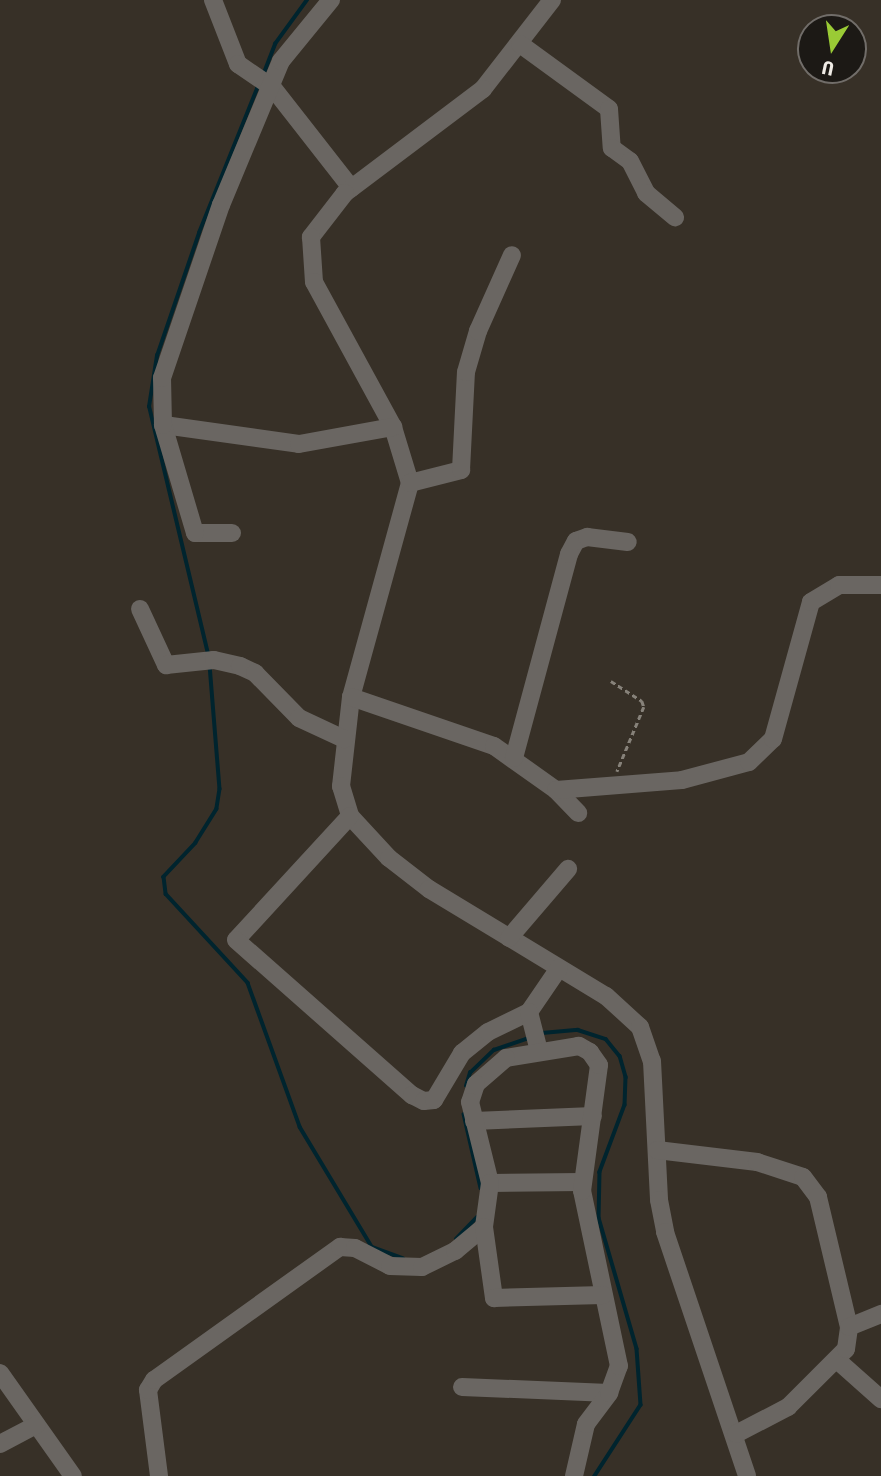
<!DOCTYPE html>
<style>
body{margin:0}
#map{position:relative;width:881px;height:1476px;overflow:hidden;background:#373027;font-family:"Fira Sans Condensed",sans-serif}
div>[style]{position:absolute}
.stream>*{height:3.5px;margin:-1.75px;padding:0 1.75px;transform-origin:1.75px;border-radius:1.75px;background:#00242e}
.path>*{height:2.5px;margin-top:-1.25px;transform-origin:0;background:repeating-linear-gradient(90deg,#87827a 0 5px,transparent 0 8.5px)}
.minor>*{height:18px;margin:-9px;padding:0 9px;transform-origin:9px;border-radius:9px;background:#6a6662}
span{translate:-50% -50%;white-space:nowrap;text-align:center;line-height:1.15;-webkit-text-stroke:6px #1c1915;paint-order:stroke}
.north{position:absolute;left:797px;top:14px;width:70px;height:70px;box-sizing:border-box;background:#1c1915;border:2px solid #716d69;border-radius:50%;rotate:192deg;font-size:19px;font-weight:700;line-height:28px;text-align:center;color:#f0ece6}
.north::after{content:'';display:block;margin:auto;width:24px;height:32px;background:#9acb35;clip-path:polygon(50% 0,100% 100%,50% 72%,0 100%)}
</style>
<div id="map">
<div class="stream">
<i style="left:264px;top:73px;width:31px;rotate:-69deg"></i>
<i style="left:275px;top:44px;width:54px;rotate:-54deg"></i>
<i style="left:208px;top:654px;width:254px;rotate:-103.4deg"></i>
<i style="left:149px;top:407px;width:52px;rotate:-81.1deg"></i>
<i style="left:157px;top:356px;width:130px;rotate:-71.1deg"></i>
<i style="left:199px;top:233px;width:158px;rotate:-68.1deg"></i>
<i style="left:210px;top:665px;width:124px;rotate:85.4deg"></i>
<i style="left:220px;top:789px;width:20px;rotate:99deg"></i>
<i style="left:217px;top:809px;width:40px;rotate:122deg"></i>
<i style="left:196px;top:843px;width:47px;rotate:133.3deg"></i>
<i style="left:164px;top:877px;width:17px;rotate:83deg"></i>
<i style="left:166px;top:894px;width:121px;rotate:47.3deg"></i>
<i style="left:248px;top:983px;width:153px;rotate:70.1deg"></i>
<i style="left:300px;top:1127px;width:140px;rotate:59deg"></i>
<i style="left:372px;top:1247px;width:33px;rotate:20deg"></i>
<i style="left:542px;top:1033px;width:36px;rotate:-5deg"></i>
<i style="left:578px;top:1030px;width:29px;rotate:18deg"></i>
<i style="left:606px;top:1039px;width:22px;rotate:51deg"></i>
<i style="left:620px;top:1056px;width:22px;rotate:74deg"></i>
<i style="left:626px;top:1077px;width:28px;rotate:92deg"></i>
<i style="left:625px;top:1105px;width:72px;rotate:110.5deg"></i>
<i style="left:600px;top:1172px;width:46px;rotate:91.2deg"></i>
<i style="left:599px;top:1218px;width:136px;rotate:73.8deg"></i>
<i style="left:637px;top:1349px;width:56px;rotate:85.9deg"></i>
<i style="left:641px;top:1405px;width:85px;rotate:122.9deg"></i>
<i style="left:466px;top:1086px;width:14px;rotate:-73deg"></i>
<i style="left:470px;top:1073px;width:33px;rotate:-44deg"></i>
<i style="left:494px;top:1050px;width:36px;rotate:-19deg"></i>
<i style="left:464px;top:1114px;width:76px;rotate:77.1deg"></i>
<i style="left:456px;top:1239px;width:30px;rotate:-46deg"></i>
</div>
<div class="path">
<i style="left:611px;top:681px;width:37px;rotate:33deg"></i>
<i style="left:642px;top:701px;width:6px;rotate:72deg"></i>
<i style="left:644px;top:707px;width:70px;rotate:112.6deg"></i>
</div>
<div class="minor">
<i style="left:213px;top:0;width:69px;rotate:68.7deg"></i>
<i style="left:238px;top:64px;width:42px;rotate:34.4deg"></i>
<i style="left:273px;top:88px;width:127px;rotate:52deg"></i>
<i style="left:552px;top:0;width:113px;rotate:127.8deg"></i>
<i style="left:483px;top:89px;width:173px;rotate:143deg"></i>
<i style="left:345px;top:193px;width:56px;rotate:127.7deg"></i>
<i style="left:311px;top:237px;width:45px;rotate:86.2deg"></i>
<i style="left:314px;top:282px;width:165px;rotate:61.4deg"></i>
<i style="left:393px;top:427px;width:59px;rotate:73.1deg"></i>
<i style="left:410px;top:483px;width:222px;rotate:105.4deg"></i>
<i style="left:351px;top:697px;width:90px;rotate:96.4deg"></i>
<i style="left:341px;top:786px;width:31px;rotate:73deg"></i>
<i style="left:350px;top:816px;width:57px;rotate:47.1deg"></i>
<i style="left:389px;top:858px;width:51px;rotate:37.8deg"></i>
<i style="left:429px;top:889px;width:207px;rotate:31.2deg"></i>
<i style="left:606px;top:996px;width:46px;rotate:42.4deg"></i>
<i style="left:640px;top:1027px;width:36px;rotate:71deg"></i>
<i style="left:652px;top:1061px;width:139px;rotate:87.1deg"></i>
<i style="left:659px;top:1200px;width:33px;rotate:79deg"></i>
<i style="left:665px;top:1232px;width:257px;rotate:71.4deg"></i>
<i style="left:520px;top:44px;width:110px;rotate:36.1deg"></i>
<i style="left:609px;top:109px;width:39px;rotate:86deg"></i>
<i style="left:612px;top:148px;width:22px;rotate:36deg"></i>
<i style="left:630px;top:161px;width:36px;rotate:63deg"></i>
<i style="left:646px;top:193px;width:38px;rotate:40deg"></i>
<i style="left:164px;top:425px;width:136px;rotate:8deg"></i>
<i style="left:299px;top:444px;width:96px;rotate:-10.3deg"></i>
<i style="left:410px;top:483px;width:53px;rotate:-14.3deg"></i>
<i style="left:461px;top:470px;width:98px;rotate:-87.1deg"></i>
<i style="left:466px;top:372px;width:43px;rotate:-73.7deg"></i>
<i style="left:478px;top:331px;width:83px;rotate:-65.9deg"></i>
<i style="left:232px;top:533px;width:37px;rotate:180deg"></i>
<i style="left:195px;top:533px;width:113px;rotate:-106.5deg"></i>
<i style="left:163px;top:425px;width:47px;rotate:-91.2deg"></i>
<i style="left:162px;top:378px;width:183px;rotate:-71.2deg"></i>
<i style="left:221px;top:205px;width:156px;rotate:-67.4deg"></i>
<i style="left:281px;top:61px;width:79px;rotate:-50.7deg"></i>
<i style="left:140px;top:609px;width:62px;rotate:65.1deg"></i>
<i style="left:166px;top:665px;width:48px;rotate:-5.9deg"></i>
<i style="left:214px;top:660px;width:27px;rotate:13deg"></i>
<i style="left:240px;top:666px;width:17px;rotate:25deg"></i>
<i style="left:255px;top:673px;width:63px;rotate:45.6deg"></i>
<i style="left:299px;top:718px;width:50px;rotate:25deg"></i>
<i style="left:351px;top:697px;width:151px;rotate:18.9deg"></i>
<i style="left:494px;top:746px;width:76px;rotate:35.4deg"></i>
<i style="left:556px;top:790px;width:32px;rotate:46deg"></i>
<i style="left:514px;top:758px;width:211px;rotate:-74.9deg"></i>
<i style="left:569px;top:554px;width:15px;rotate:-62deg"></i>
<i style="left:576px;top:541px;width:12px;rotate:-20deg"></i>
<i style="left:587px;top:537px;width:41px;rotate:7deg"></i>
<i style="left:556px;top:790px;width:126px;rotate:-4.5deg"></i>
<i style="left:682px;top:780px;width:69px;rotate:-15deg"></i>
<i style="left:749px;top:762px;width:33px;rotate:-44deg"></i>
<i style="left:773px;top:739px;width:142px;rotate:-74.5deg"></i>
<i style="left:811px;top:602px;width:33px;rotate:-31deg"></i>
<i style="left:839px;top:585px;width:42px"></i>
<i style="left:350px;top:816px;width:168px;rotate:132.6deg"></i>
<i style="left:236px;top:940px;width:235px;rotate:41.4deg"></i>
<i style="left:412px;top:1095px;width:13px;rotate:27deg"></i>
<i style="left:424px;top:1101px;width:10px;rotate:-6deg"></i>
<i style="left:434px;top:1100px;width:55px;rotate:-59.2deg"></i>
<i style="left:462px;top:1053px;width:33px;rotate:-39deg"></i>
<i style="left:488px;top:1032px;width:46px;rotate:-26deg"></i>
<i style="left:529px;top:1012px;width:53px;rotate:-55.7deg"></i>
<i style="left:509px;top:938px;width:91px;rotate:-49.5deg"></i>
<i style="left:529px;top:1012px;width:40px;rotate:75.6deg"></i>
<i style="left:474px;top:1121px;width:119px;rotate:-2.4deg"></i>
<i style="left:657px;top:1150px;width:101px;rotate:6.8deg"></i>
<i style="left:757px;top:1162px;width:48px;rotate:18.1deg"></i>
<i style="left:803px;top:1177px;width:25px;rotate:53deg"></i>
<i style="left:818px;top:1197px;width:134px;rotate:76.6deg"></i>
<i style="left:490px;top:1183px;width:92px;rotate:-0.6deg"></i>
<i style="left:837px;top:1360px;width:59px;rotate:41.6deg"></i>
<i style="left:0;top:1373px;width:126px;rotate:54.7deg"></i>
<i style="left:462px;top:1387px;width:147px;rotate:2.3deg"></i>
<i style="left:736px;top:1434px;width:59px;rotate:-27.4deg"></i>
<i style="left:788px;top:1407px;width:82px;rotate:-45deg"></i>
<i style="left:846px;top:1349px;width:22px;rotate:-82deg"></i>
<i style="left:849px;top:1327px;width:35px;rotate:-22deg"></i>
<i style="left:0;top:1444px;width:41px;rotate:-27.8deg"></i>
<i style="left:159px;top:1476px;width:87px;rotate:-97.3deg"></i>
<i style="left:148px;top:1390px;width:12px;rotate:-59deg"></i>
<i style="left:154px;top:1380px;width:229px;rotate:-35.6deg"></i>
<i style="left:340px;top:1247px;width:15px;rotate:4deg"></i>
<i style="left:355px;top:1248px;width:39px;rotate:27deg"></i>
<i style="left:390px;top:1266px;width:32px;rotate:2deg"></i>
<i style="left:422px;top:1267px;width:37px;rotate:-26deg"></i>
<i style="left:455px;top:1251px;width:38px;rotate:-40deg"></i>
<i style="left:574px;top:1476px;width:53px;rotate:-77deg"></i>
<i style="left:586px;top:1424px;width:39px;rotate:-53deg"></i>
<i style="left:609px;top:1393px;width:29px;rotate:-70deg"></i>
<i style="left:619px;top:1366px;width:179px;rotate:-101.9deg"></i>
<i style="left:582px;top:1191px;width:127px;rotate:-82.3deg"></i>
<i style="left:599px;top:1065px;width:16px;rotate:-125deg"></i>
<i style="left:590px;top:1052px;width:13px;rotate:-151deg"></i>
<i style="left:579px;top:1046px;width:74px;rotate:170.7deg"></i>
<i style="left:506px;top:1058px;width:40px;rotate:139deg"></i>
<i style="left:476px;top:1084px;width:19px;rotate:108deg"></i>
<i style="left:470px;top:1102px;width:83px;rotate:76.1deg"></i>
<i style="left:490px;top:1183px;width:44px;rotate:97.8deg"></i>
<i style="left:484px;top:1227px;width:72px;rotate:82deg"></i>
<i style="left:494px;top:1298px;width:109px;rotate:-1.6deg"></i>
</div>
<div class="north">U</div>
</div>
